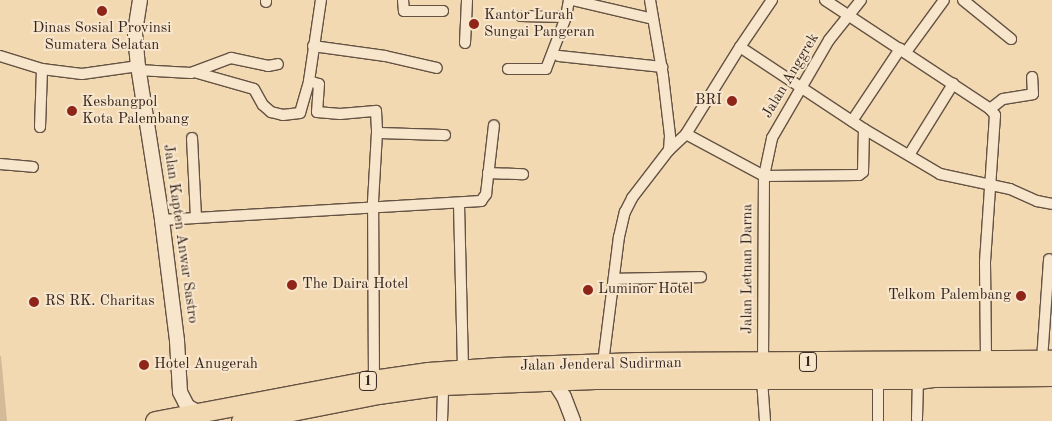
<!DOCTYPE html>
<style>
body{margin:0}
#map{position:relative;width:1052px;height:421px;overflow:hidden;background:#f3d9b1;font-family:"Old Standard TT",serif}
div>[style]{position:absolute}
.green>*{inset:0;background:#d3ba98}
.roads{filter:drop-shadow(1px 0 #645243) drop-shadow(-1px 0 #645243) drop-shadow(0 1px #645243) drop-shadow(0 -1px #645243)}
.street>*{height:10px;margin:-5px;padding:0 5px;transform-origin:5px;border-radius:5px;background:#f7e6cc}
.secondary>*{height:14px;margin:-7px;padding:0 7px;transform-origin:7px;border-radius:7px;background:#f7e6cc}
.highway>*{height:19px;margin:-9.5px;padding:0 9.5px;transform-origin:9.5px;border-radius:9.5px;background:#f3d9b1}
.dots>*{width:14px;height:14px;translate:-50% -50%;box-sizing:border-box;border:2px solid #f7e6cc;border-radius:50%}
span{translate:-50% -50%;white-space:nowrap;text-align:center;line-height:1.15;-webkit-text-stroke:4px #f7e6cc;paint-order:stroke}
.shield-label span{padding:1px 4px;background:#f7e6cc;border:1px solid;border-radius:4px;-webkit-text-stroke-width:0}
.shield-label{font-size:14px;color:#35251e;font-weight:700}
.poi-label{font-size:15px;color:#35251e}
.left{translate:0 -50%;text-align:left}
.right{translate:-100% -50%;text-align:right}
.street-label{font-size:15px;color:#35251e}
</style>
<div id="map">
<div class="green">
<i style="clip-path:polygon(0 356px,1px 356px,7px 421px,0 421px)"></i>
</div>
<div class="roads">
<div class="street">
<i style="left:403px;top:0;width:11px;rotate:85deg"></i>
<i style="left:404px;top:11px;width:39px"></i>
<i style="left:572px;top:0;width:83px;rotate:13.2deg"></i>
<i style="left:650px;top:0;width:77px;rotate:80.3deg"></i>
<i style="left:663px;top:76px;width:60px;rotate:83.3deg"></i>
<i style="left:670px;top:136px;width:14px;rotate:94deg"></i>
<i style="left:825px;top:0;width:198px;rotate:33.4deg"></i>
<i style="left:990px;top:109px;width:8px;rotate:50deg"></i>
<i style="left:995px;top:115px;width:148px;rotate:93.9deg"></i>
<i style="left:985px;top:263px;width:100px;rotate:89.4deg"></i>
<i style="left:963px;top:0;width:62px;rotate:39.1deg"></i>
<i style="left:266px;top:2px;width:2px;rotate:-90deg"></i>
<i style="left:521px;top:16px;width:45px;rotate:1.3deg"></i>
<i style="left:465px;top:43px;width:43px;rotate:-87.3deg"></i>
<i style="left:313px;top:46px;width:73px;rotate:7.9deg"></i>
<i style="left:385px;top:56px;width:53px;rotate:13deg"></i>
<i style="left:740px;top:47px;width:149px;rotate:33.5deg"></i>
<i style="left:864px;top:129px;width:88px;rotate:30.6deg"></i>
<i style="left:940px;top:174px;width:72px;rotate:12.1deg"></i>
<i style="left:1010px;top:189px;width:30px;rotate:24deg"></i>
<i style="left:1037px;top:201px;width:15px;rotate:11deg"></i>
<i style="left:906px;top:52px;width:64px;rotate:-53.8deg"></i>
<i style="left:0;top:56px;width:44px;rotate:17.2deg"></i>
<i style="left:42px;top:69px;width:40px;rotate:7.1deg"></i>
<i style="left:82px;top:74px;width:57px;rotate:-8.1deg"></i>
<i style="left:559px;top:56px;width:104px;rotate:6.1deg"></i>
<i style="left:508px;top:69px;width:38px"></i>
<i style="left:546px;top:69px;width:56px;rotate:-69deg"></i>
<i style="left:566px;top:17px;width:17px;rotate:-80deg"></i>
<i style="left:138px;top:70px;width:53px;rotate:3.2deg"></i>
<i style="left:191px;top:73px;width:43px;rotate:-20.6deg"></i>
<i style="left:231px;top:58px;width:38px;rotate:12deg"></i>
<i style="left:268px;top:66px;width:10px;rotate:-11deg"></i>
<i style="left:194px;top:72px;width:62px;rotate:15.8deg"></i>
<i style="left:254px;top:89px;width:18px;rotate:61deg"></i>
<i style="left:263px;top:105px;width:11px;rotate:41deg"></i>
<i style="left:271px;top:112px;width:12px;rotate:14deg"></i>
<i style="left:283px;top:115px;width:17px;rotate:-7deg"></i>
<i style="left:300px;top:113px;width:33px;rotate:-74deg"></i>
<i style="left:309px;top:81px;width:82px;rotate:-81.6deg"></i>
<i style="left:309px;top:81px;width:10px;rotate:17deg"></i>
<i style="left:319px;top:84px;width:28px;rotate:94deg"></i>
<i style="left:317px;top:112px;width:23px;rotate:5deg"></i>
<i style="left:340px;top:114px;width:36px;rotate:-5deg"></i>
<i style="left:376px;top:111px;width:22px;rotate:87deg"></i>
<i style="left:990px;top:109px;width:16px;rotate:-38deg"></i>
<i style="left:1003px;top:99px;width:30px;rotate:-9deg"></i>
<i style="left:1033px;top:94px;width:17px;rotate:-93deg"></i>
<i style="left:852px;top:121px;width:87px;rotate:-56.3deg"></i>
<i style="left:40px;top:127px;width:58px;rotate:-88deg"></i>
<i style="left:686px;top:134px;width:89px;rotate:28.3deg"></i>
<i style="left:764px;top:176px;width:95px;rotate:-0.6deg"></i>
<i style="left:859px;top:175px;width:5px;rotate:-37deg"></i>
<i style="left:863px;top:172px;width:43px;rotate:-88.7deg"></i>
<i style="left:192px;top:138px;width:80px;rotate:87.1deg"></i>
<i style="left:909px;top:155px;width:84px;rotate:-58.2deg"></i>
<i style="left:0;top:164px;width:33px;rotate:5deg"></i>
<i style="left:488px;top:173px;width:35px;rotate:2deg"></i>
<i style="left:459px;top:204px;width:166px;rotate:88.6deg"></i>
<i style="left:162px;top:220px;width:320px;rotate:-3.4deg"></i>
<i style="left:481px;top:201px;width:9px;rotate:-54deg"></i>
<i style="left:486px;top:194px;width:69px;rotate:-83.4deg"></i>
<i style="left:614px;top:279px;width:87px;rotate:-1.3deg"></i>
<i style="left:1042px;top:360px;width:101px;rotate:-86deg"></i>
<i style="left:603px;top:363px;width:127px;rotate:-82.8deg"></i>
<i style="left:619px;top:237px;width:26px;rotate:-77deg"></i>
<i style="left:625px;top:212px;width:16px;rotate:-63deg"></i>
<i style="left:632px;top:198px;width:61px;rotate:-52.4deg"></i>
<i style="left:669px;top:150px;width:23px;rotate:-43deg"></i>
<i style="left:686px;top:134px;width:102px;rotate:-58.2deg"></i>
<i style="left:740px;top:47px;width:57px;rotate:-55.8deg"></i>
<i style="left:763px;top:363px;width:187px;rotate:-89.7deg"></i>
<i style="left:764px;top:176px;width:39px;rotate:-78deg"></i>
<i style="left:772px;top:138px;width:113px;rotate:-59.8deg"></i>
<i style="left:829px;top:40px;width:51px;rotate:-51.3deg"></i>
<i style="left:878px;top:375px;width:46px;rotate:90deg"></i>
<i style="left:374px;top:380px;width:178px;rotate:-90.3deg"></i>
<i style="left:373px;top:202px;width:69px;rotate:-86.7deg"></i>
<i style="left:377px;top:133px;width:68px;rotate:1.7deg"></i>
<i style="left:762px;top:380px;width:41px;rotate:85.8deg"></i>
<i style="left:917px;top:419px;width:40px;rotate:-88.6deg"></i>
<i style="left:442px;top:421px;width:36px;rotate:-88deg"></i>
</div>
<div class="secondary">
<i style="left:140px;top:0;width:33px;rotate:99deg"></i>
<i style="left:135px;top:33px;width:33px;rotate:85deg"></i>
<i style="left:138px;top:66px;width:156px;rotate:81.1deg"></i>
<i style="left:162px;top:220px;width:122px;rotate:82.9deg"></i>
<i style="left:177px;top:341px;width:51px;rotate:86.6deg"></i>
<i style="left:180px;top:392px;width:16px;rotate:63deg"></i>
<i style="left:187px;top:406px;width:14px;rotate:30deg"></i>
<i style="left:549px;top:374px;width:27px;rotate:57deg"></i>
<i style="left:564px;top:397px;width:26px;rotate:69deg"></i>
</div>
<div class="highway">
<i style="left:155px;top:421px;width:215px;rotate:-10.7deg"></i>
<i style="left:366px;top:381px;width:63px;rotate:-8.3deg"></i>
<i style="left:428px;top:372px;width:71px;rotate:-4deg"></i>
<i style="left:499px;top:367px;width:138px;rotate:-2.1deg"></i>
<i style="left:637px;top:362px;width:415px;rotate:-0.3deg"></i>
<i style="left:241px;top:421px;width:140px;rotate:-11.1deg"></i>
<i style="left:378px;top:394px;width:66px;rotate:-7.9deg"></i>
<i style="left:443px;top:385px;width:152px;rotate:-2.3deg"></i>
<i style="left:595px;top:379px;width:323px"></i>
<i style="left:918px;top:379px;width:17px;rotate:-7deg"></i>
<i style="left:935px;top:377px;width:117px;rotate:-0.5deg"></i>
</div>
</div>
<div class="dots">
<i style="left:102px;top:11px;background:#8f2418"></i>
<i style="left:474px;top:24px;background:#8f2418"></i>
<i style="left:732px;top:101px;background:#8f2418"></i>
<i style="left:72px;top:111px;background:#8f2418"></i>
<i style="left:292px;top:285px;background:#8f2418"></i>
<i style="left:588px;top:290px;background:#8f2418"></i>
<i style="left:1021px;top:296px;background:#8f2418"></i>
<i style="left:34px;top:302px;background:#8f2418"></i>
<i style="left:144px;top:365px;background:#8f2418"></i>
</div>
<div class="shield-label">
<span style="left:808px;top:362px">1</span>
<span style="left:368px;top:381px">1</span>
</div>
<div class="poi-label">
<span class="left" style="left:484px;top:24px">Kantor Lurah<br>Sungai Pangeran</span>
<span style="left:102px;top:37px">Dinas Sosial Provinsi<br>Sumatera Selatan</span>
<span class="right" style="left:722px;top:101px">BRI</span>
<span class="left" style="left:82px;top:111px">Kesbangpol<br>Kota Palembang</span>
<span class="left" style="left:302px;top:285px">The Daira Hotel</span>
<span class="left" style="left:598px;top:290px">Luminor Hotel</span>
<span class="right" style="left:1011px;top:296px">Telkom Palembang</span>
<span class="left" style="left:45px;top:302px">RS RK. Charitas</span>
<span class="left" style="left:154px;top:365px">Hotel Anugerah</span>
</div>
<div class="street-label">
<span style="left:791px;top:76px;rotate:-59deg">Jalan Anggrek</span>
<span style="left:180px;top:234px;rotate:82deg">Jalan Kapten Anwar Sastro</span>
<span style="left:748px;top:269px;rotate:-90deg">Jalan Letnan Darna</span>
<span style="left:601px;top:365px;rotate:-1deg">Jalan Jenderal Sudirman</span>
</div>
</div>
